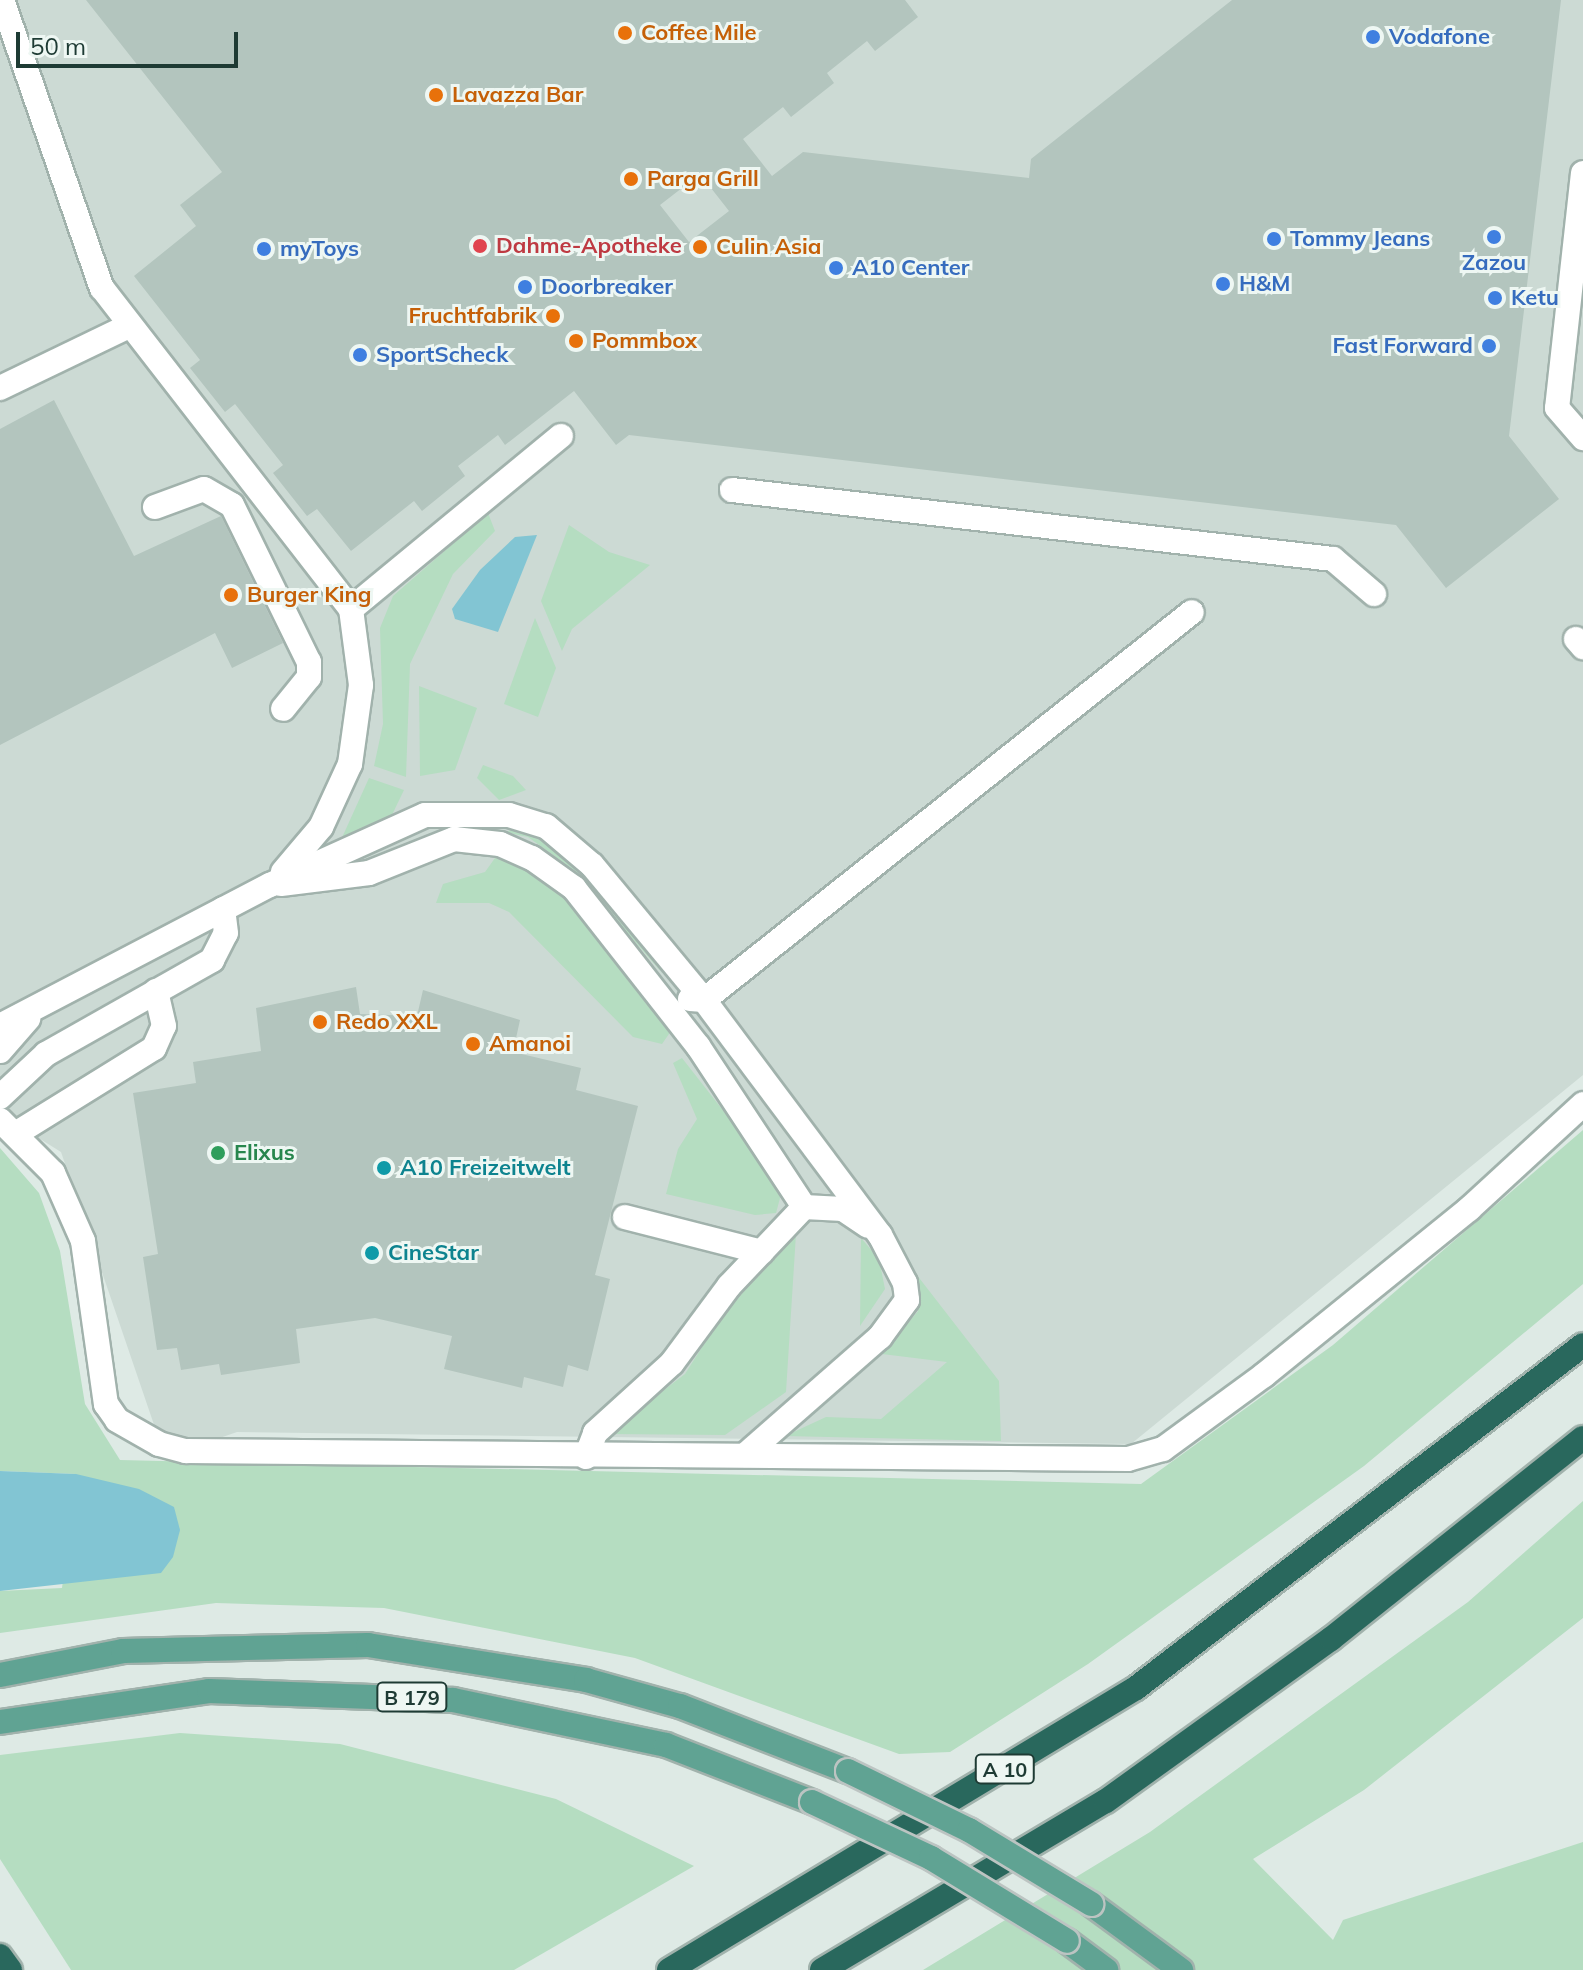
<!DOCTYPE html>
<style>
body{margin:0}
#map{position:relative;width:1583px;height:1970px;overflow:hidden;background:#deeae5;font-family:Mulish,sans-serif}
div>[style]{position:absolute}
.built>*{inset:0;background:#ccdad4}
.green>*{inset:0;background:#b5ddc1}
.water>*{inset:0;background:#82c5d3}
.building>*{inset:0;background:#b3c5be}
.roads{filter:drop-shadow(2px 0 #a1b2ac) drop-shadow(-2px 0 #a1b2ac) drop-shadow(0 2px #a1b2ac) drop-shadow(0 -2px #a1b2ac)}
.minor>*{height:24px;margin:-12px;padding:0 12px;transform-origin:12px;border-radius:12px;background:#fff}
.major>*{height:24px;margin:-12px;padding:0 12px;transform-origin:12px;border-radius:12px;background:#60a393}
.highway>*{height:24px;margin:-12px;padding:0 12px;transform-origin:12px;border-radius:12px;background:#29685d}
.bridges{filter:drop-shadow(2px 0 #bcc4c2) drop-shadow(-2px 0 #bcc4c2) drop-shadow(0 2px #bcc4c2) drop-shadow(0 -2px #bcc4c2)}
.major-bridge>*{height:24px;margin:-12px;padding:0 12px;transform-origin:12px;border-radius:12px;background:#60a393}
.dots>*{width:22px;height:22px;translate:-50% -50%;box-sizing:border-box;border:4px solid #eef7f3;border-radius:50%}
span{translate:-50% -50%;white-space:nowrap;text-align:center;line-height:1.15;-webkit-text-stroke:6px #eef7f3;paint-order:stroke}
.shield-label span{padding:2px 6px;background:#eef7f3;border:2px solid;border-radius:6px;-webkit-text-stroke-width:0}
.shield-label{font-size:20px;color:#1e3b34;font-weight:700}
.food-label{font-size:22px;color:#c56008;font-weight:700}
.left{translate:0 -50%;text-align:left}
.right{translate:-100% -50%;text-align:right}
.shop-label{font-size:22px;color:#366cbe;font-weight:700}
.health-label{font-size:22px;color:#be3a42;font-weight:700}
.leisure-label{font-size:22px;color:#27864d;font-weight:700}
.culture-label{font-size:22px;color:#0d838f;font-weight:700}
.scale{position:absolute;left:16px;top:32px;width:222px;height:36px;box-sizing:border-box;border:4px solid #1e3b34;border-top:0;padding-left:10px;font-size:24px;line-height:28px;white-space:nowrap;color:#1e3b34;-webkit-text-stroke:6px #eef7f3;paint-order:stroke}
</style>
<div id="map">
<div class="built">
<i style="clip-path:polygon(0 0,1583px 0,1583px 1075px,1131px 1444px,237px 1432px,165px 1457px,61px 1152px,0 1114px)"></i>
</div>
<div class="green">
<i style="clip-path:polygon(488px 513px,495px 531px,453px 574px,410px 664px,406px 777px,374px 766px,383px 724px,380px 628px,393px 596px)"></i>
<i style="clip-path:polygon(569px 525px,609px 552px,650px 565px,572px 629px,562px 651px,541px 601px)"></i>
<i style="clip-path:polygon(535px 618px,556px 668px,538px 717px,504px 704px)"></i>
<i style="clip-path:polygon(419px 686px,477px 708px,455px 770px,420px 776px)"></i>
<i style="clip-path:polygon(483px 765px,513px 776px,526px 790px,499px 800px,477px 778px)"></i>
<i style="clip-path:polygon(369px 778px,404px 790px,391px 817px,340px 842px)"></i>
<i style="clip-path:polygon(524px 826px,573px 853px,663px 974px,571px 868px,528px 837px,505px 832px)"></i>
<i style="clip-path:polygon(500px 851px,561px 888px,671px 1031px,662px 1044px,633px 1037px,509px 912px,489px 903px,436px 903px,443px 884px,485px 872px)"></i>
<i style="clip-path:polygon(682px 1058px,783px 1187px,776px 1213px,755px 1215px,666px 1194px,678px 1149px,697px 1119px,673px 1063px)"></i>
<i style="clip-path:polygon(1583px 1130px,1583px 1284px,1364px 1466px,1088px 1664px,950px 1752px,899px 1754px,635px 1658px,384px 1608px,216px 1603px,0 1633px,0 1591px,62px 1588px,76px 1474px,0 1471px,0 1148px,39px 1193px,60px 1251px,85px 1404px,120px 1460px,1141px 1484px,1333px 1345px)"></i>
<i style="clip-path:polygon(796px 1234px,786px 1392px,725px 1435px,606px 1434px,685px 1374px,742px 1284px)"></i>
<i style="clip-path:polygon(861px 1238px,879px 1259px,885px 1289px,860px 1326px)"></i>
<i style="clip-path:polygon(913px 1270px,999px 1381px,1001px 1441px,785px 1436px,826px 1417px,881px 1419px,947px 1362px,882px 1354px,918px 1311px)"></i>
<i style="clip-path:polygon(1583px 1501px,1583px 1618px,1364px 1790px,1253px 1859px,1333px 1940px,1343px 1920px,1583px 1842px,1583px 1970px,923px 1970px,1150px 1832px,1468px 1602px)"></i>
<i style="clip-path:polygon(180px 1733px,340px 1744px,556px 1799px,694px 1866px,514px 1970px,71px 1970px,0 1859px,0 1755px)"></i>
</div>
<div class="water">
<i style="clip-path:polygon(537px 535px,498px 632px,455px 619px,452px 609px,480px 570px,515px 537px)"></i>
<i style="clip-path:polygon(0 1471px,76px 1474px,139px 1489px,174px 1507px,180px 1530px,173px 1557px,161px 1573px,0 1591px)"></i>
</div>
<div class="building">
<i style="clip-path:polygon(evenodd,86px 0,905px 0,918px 17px,875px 51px,867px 41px,827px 73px,834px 83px,791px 117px,783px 107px,743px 139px,772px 176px,803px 152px,1029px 178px,1031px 159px,1232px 0,1561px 0,1509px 436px,1559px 499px,1446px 588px,1396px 525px,629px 435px,616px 445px,574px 391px,505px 445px,498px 435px,458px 466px,465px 476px,422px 511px,414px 501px,351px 551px,317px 509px,307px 516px,273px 473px,283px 465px,235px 404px,225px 412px,190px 368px,200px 360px,134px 276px,196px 226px,180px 205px,222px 172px,86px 0,700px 174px,729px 211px,689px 242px,660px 205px,700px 174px)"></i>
<i style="clip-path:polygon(54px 400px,134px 556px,221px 516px,283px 643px,232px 668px,215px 633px,0 745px,0 429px)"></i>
<i style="clip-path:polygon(356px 987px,360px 1014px,417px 1016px,423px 990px,520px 1020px,513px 1052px,581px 1068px,576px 1090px,638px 1106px,595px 1275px,610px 1279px,588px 1371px,568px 1365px,563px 1387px,524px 1377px,522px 1388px,444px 1369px,452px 1336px,375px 1318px,296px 1329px,300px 1363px,221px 1375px,219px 1364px,181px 1370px,177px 1348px,157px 1350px,143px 1257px,158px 1254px,133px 1093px,196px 1083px,193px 1062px,261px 1051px,256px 1008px)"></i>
</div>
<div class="roads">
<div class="minor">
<i style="left:2px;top:0;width:305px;rotate:70.9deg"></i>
<i style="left:102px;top:288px;width:406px;rotate:52.2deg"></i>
<i style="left:351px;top:609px;width:77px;rotate:82.5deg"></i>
<i style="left:361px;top:685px;width:80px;rotate:97.9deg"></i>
<i style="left:350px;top:764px;width:69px;rotate:114.7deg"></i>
<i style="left:321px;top:827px;width:59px;rotate:130.2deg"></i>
<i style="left:1583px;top:173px;width:236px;rotate:96.3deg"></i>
<i style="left:1557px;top:408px;width:40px;rotate:49deg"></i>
<i style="left:0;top:388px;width:141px;rotate:-25.7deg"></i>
<i style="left:732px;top:490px;width:605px;rotate:6.55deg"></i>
<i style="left:1333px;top:559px;width:54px;rotate:40.5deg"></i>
<i style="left:155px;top:507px;width:52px;rotate:-20.2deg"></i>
<i style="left:204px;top:489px;width:32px;rotate:30deg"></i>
<i style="left:232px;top:505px;width:175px;rotate:63.9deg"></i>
<i style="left:309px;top:662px;width:15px;rotate:90deg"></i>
<i style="left:309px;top:677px;width:41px;rotate:129.1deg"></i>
<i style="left:351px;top:609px;width:272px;rotate:-39.5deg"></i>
<i style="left:1576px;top:639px;width:11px;rotate:49deg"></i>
<i style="left:281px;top:884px;width:89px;rotate:-7.1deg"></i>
<i style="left:369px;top:873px;width:92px;rotate:-21.8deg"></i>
<i style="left:454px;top:839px;width:46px;rotate:6.2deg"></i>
<i style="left:500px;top:844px;width:35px;rotate:24deg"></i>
<i style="left:532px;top:858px;width:52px;rotate:35.5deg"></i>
<i style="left:574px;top:888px;width:201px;rotate:51.9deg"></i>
<i style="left:698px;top:1046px;width:193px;rotate:56.6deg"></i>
<i style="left:690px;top:999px;width:14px;rotate:4deg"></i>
<i style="left:704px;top:1000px;width:623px;rotate:-38.49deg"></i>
<i style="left:0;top:1026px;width:305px;rotate:-27.6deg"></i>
<i style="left:270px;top:885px;width:170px;rotate:-24.3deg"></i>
<i style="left:425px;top:815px;width:84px"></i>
<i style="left:509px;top:815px;width:39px;rotate:17deg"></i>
<i style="left:546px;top:826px;width:60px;rotate:40.3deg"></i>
<i style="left:592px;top:865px;width:175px;rotate:50.3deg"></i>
<i style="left:704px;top:1000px;width:294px;rotate:53.2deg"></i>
<i style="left:880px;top:1235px;width:54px;rotate:62.5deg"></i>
<i style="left:905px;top:1283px;width:17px;rotate:83deg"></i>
<i style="left:907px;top:1300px;width:46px;rotate:126.1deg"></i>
<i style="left:880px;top:1337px;width:179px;rotate:138.8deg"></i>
<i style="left:0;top:1051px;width:43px;rotate:-48.8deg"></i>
<i style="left:0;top:1097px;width:63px;rotate:-43.1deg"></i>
<i style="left:46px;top:1054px;width:191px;rotate:-29.5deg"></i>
<i style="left:212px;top:960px;width:30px;rotate:-63deg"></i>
<i style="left:226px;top:933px;width:24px;rotate:-97deg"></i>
<i style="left:0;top:1120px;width:75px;rotate:45deg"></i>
<i style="left:53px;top:1173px;width:74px;rotate:66.2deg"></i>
<i style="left:83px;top:1241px;width:165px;rotate:82deg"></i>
<i style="left:106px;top:1404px;width:19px;rotate:55deg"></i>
<i style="left:117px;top:1420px;width:48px;rotate:29.7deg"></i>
<i style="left:159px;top:1444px;width:28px;rotate:15deg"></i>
<i style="left:186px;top:1451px;width:942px;rotate:0.49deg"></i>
<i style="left:1128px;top:1459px;width:36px;rotate:-16deg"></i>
<i style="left:1163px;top:1449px;width:125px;rotate:-36.2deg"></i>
<i style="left:1264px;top:1375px;width:264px;rotate:-39deg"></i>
<i style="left:1469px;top:1209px;width:155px;rotate:-42.6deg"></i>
<i style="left:17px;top:1133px;width:161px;rotate:-31.8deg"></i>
<i style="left:154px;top:1048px;width:24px;rotate:-66deg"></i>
<i style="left:164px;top:1026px;width:36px;rotate:-103deg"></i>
<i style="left:625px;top:1217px;width:141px;rotate:14.3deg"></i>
<i style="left:586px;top:1457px;width:26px;rotate:-69deg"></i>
<i style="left:595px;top:1433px;width:104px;rotate:-42.3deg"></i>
<i style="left:672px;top:1363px;width:96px;rotate:-53.5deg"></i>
<i style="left:729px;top:1286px;width:109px;rotate:-46.5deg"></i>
<i style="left:804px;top:1207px;width:39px;rotate:3deg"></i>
<i style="left:843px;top:1209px;width:30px;rotate:34deg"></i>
</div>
<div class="major">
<i style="left:0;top:1675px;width:125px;rotate:-11deg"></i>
<i style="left:123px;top:1651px;width:245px;rotate:-1.4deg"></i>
<i style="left:368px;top:1645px;width:221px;rotate:9.1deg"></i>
<i style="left:586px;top:1680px;width:98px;rotate:15.5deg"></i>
<i style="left:680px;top:1706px;width:180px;rotate:21.2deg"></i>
<i style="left:0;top:1722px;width:211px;rotate:-8.4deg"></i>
<i style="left:209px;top:1691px;width:244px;rotate:2.1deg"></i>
<i style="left:453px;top:1700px;width:218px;rotate:11.9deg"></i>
<i style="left:666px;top:1745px;width:157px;rotate:21.3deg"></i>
<i style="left:1091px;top:1904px;width:112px;rotate:36.3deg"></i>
<i style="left:1067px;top:1941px;width:49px;rotate:36.6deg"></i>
</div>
<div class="highway">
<i style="left:0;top:1956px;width:17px;rotate:54deg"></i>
<i style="left:669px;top:1970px;width:546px;rotate:-31.13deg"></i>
<i style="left:1136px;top:1688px;width:563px;rotate:-37.5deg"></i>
<i style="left:822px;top:1970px;width:330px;rotate:-30.8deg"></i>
<i style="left:1106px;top:1801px;width:277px;rotate:-35.8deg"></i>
<i style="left:1331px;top:1639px;width:322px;rotate:-38.6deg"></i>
</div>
</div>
<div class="bridges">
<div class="major-bridge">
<i style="left:848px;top:1771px;width:135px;rotate:26deg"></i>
<i style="left:969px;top:1830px;width:143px;rotate:31.2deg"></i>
<i style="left:812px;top:1802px;width:132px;rotate:25.2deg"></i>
<i style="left:931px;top:1858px;width:159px;rotate:31.4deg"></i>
</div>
</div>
<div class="dots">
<i style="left:625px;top:33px;background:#e8710a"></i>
<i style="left:1373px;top:37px;background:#3f7fe0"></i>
<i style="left:436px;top:95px;background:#e8710a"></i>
<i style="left:631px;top:179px;background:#e8710a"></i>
<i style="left:1494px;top:237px;background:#3f7fe0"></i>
<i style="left:1274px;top:239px;background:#3f7fe0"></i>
<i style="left:480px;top:246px;background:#e0444e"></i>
<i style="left:700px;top:247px;background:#e8710a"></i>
<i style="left:264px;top:249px;background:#3f7fe0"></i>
<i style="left:836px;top:268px;background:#3f7fe0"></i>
<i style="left:1223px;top:284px;background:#3f7fe0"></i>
<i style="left:525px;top:287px;background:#3f7fe0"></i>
<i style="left:1495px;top:298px;background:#3f7fe0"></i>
<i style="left:553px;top:316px;background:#e8710a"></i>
<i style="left:576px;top:341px;background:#e8710a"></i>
<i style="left:1489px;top:346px;background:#3f7fe0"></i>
<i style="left:360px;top:355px;background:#3f7fe0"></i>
<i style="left:231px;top:595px;background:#e8710a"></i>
<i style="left:320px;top:1022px;background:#e8710a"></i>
<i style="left:473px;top:1044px;background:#e8710a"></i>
<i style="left:218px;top:1153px;background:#2e9e5b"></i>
<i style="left:384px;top:1168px;background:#0f9aa8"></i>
<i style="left:372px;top:1253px;background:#0f9aa8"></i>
</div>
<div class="shield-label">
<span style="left:412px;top:1697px">B 179</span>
<span style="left:1005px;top:1769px">A 10</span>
</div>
<div class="food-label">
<span class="left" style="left:641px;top:33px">Coffee Mile</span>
<span class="left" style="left:452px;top:95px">Lavazza Bar</span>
<span class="left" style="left:647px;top:179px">Parga Grill</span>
<span class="left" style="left:716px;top:247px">Culin Asia</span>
<span class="right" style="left:537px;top:316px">Fruchtfabrik</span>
<span class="left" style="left:592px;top:341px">Pommbox</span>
<span class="left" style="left:247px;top:595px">Burger King</span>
<span class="left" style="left:336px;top:1022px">Redo XXL</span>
<span class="left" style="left:489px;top:1044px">Amanoi</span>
</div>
<div class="shop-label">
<span class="left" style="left:1389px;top:37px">Vodafone</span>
<span class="left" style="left:1290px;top:239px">Tommy Jeans</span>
<span class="left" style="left:280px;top:249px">myToys</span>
<span style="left:1494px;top:263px">Zazou</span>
<span class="left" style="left:852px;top:268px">A10 Center</span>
<span class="left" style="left:1239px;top:284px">H&amp;M</span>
<span class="left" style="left:541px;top:287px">Doorbreaker</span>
<span class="left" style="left:1511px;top:298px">Ketu</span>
<span class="right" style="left:1473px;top:346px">Fast Forward</span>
<span class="left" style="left:376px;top:355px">SportScheck</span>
</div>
<div class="health-label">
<span class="left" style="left:496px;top:246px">Dahme-Apotheke</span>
</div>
<div class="leisure-label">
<span class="left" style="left:234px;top:1153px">Elixus</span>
</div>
<div class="culture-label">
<span class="left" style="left:400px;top:1168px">A10 Freizeitwelt</span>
<span class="left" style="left:388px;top:1253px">CineStar</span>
</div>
<div class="scale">50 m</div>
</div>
